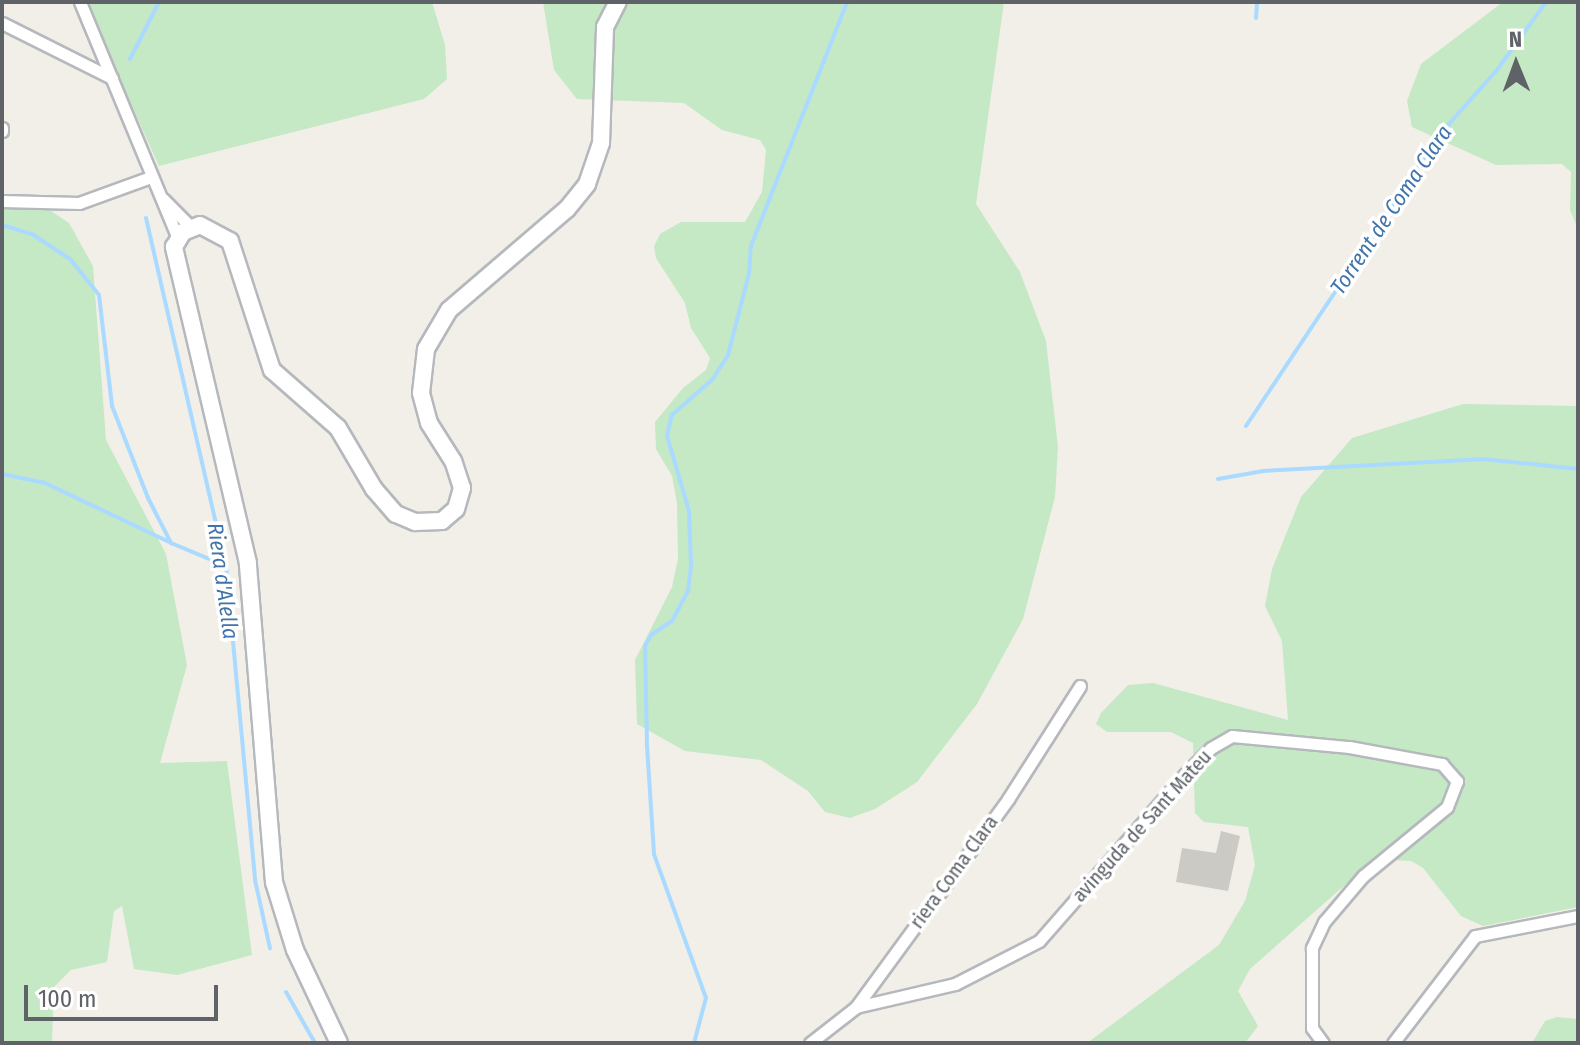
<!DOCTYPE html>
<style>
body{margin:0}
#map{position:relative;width:1580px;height:1045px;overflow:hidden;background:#f1efe8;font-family:"Fira Sans Condensed",sans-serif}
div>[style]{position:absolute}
.green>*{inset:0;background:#c5e8c5}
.stream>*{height:4px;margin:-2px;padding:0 2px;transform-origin:2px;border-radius:2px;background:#aadaff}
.building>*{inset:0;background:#cccac5}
.roads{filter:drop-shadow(2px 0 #b5b8bc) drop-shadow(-2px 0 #b5b8bc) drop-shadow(0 2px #b5b8bc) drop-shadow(0 -2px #b5b8bc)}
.minor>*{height:11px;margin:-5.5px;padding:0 5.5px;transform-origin:5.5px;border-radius:5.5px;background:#fff}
.secondary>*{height:16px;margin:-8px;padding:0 8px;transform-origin:8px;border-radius:8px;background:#fff}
span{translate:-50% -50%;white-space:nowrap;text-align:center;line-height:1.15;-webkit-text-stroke:7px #fff;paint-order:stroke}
.street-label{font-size:20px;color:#5f6368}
.water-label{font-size:22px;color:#4174aa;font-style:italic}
.frame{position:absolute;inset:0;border:4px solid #5f6368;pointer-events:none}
.north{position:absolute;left:1476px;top:24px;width:80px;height:80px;-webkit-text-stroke:6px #fff;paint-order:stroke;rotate:359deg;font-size:22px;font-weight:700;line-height:32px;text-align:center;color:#5f6368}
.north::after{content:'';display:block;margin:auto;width:28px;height:36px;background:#5f6368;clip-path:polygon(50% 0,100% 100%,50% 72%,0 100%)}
.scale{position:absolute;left:24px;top:985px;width:194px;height:36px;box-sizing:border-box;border:4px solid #5f6368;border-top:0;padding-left:10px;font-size:24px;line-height:28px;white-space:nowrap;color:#5f6368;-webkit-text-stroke:6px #fff;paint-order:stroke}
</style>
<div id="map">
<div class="green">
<i style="clip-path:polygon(85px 2px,432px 2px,445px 45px,447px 79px,424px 99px,159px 166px)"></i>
<i style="clip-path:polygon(543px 2px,1004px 2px,976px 204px,1020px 272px,1046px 341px,1058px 447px,1055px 497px,1023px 619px,977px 704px,917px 782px,875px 809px,850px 818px,825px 812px,808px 791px,761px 760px,685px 751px,637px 724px,635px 660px,672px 587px,678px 559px,677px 503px,672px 476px,656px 449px,655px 422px,683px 388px,706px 370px,710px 358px,691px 328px,685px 303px,656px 258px,654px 246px,660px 234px,681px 222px,745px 222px,762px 192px,766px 150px,760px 140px,722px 130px,684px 103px,577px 99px,554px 70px)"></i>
<i style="clip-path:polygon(1503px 2px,1578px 2px,1578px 229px,1570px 210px,1571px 172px,1562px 164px,1496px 165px,1412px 127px,1407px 101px,1421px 64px)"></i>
<i style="clip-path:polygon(2px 205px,45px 207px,69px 223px,93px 266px,106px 440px,166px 554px,187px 665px,160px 763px,227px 761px,252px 955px,177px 975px,134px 969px,122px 906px,114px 911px,107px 962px,71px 970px,54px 987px,52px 1043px,2px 1043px)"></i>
<i style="clip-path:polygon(1463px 404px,1578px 406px,1578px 907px,1483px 926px,1461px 916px,1423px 868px,1411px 861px,1387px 860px,1364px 868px,1250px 969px,1238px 991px,1258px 1026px,1245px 1043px,1087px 1043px,1219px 945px,1245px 901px,1255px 865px,1248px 827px,1204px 822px,1195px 813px,1193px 743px,1171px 732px,1107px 732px,1096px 724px,1101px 713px,1128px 685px,1153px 683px,1288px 720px,1282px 641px,1265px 606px,1272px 569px,1301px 497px,1352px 438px)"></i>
<i style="clip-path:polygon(1557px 1017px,1578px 1019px,1578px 1043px,1532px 1043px,1545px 1021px)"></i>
</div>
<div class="stream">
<i style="left:1256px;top:18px;width:16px;rotate:-86deg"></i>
<i style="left:130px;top:59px;width:64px;rotate:-63deg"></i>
<i style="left:146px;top:218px;width:357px;rotate:77.1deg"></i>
<i style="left:226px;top:566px;width:315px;rotate:84.7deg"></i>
<i style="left:255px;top:880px;width:70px;rotate:77.6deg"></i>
<i style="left:2px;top:225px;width:31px;rotate:17deg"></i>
<i style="left:32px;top:234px;width:45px;rotate:33.3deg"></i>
<i style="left:70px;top:259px;width:46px;rotate:51.1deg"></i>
<i style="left:99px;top:295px;width:112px;rotate:83.3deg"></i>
<i style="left:112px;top:406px;width:99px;rotate:68.6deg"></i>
<i style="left:148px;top:498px;width:51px;rotate:62.9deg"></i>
<i style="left:171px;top:543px;width:60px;rotate:22.7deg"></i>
<i style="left:1246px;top:426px;width:351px;rotate:-56.4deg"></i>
<i style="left:1440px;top:134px;width:86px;rotate:-48.3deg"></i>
<i style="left:1497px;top:70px;width:84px;rotate:-54.2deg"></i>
<i style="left:2px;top:474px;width:44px;rotate:11.8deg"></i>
<i style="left:45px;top:483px;width:137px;rotate:25.4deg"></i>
<i style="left:1218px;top:479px;width:46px;rotate:-10.1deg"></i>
<i style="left:1263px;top:471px;width:219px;rotate:-3.1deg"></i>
<i style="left:1482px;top:459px;width:97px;rotate:5.9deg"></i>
<i style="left:286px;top:992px;width:59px;rotate:60.4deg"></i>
<i style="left:694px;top:1043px;width:47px;rotate:-75.1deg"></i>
<i style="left:706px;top:998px;width:153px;rotate:-109.9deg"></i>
<i style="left:654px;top:854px;width:107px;rotate:-93.7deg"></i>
<i style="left:647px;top:747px;width:101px;rotate:-91.1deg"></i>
<i style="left:645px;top:646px;width:13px;rotate:-61deg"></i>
<i style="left:651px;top:635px;width:25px;rotate:-34deg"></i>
<i style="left:672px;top:621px;width:34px;rotate:-62deg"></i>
<i style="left:688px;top:591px;width:25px;rotate:-83deg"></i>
<i style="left:691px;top:566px;width:55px;rotate:-92.1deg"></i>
<i style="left:689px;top:511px;width:78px;rotate:-106.3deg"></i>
<i style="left:667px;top:436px;width:22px;rotate:-77deg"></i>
<i style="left:672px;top:415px;width:53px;rotate:-41.2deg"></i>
<i style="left:712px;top:380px;width:30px;rotate:-57deg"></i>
<i style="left:728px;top:355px;width:85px;rotate:-75.6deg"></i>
<i style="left:749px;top:273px;width:27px;rotate:-86deg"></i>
<i style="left:751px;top:246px;width:262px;rotate:-68.5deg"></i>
</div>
<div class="building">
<i style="clip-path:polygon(1221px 831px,1240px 836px,1228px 891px,1176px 882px,1182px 848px,1216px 853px)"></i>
</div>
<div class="roads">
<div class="minor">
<i style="left:80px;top:2px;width:256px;rotate:67.5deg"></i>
<i style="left:2px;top:23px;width:123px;rotate:26.6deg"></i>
<i style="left:2px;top:128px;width:3px;rotate:90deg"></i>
<i style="left:163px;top:199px;width:40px;rotate:45deg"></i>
<i style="left:2px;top:201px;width:77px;rotate:1.5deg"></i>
<i style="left:79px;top:203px;width:77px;rotate:-19.9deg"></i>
<i style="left:856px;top:1007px;width:102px;rotate:-13.1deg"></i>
<i style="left:955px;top:984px;width:94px;rotate:-27.1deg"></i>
<i style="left:1039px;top:941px;width:225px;rotate:-48.8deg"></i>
<i style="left:1187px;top:772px;width:34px;rotate:-45deg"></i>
<i style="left:1211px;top:748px;width:24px;rotate:-30deg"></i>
<i style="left:1232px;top:736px;width:118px;rotate:5.4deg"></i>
<i style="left:1349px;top:747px;width:95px;rotate:10.4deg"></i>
<i style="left:1442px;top:764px;width:23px;rotate:49deg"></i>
<i style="left:1457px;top:781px;width:28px;rotate:111deg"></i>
<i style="left:1447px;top:807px;width:109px;rotate:140.6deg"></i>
<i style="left:1363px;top:876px;width:60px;rotate:130.3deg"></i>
<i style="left:1324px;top:922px;width:29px;rotate:115deg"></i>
<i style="left:1312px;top:948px;width:80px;rotate:90deg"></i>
<i style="left:1312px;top:1028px;width:19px;rotate:54deg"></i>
<i style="left:810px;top:1043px;width:58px;rotate:-38deg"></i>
<i style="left:856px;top:1007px;width:258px;rotate:-53.8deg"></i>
<i style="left:1008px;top:799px;width:134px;rotate:-57.5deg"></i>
<i style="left:1393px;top:1043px;width:135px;rotate:-52.5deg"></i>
<i style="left:1475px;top:936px;width:105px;rotate:-11deg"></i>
</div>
<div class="secondary">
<i style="left:339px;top:1043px;width:103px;rotate:-115.3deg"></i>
<i style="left:295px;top:950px;width:71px;rotate:-107.2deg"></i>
<i style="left:274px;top:882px;width:320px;rotate:-94.7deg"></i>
<i style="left:248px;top:563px;width:325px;rotate:-103.2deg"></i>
<i style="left:174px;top:247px;width:17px;rotate:-59deg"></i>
<i style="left:183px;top:232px;width:18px;rotate:-22deg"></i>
<i style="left:200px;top:225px;width:34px;rotate:28deg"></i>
<i style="left:230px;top:241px;width:136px;rotate:72deg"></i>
<i style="left:272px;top:370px;width:88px;rotate:41.3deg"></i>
<i style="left:338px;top:428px;width:71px;rotate:59.5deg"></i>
<i style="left:374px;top:489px;width:33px;rotate:49deg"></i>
<i style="left:396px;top:514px;width:21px;rotate:23deg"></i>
<i style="left:415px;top:522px;width:27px;rotate:-2deg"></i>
<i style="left:442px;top:521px;width:18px;rotate:-41deg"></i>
<i style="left:456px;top:509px;width:22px;rotate:-74deg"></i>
<i style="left:462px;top:488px;width:28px;rotate:-108deg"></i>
<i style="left:453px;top:461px;width:45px;rotate:-122.3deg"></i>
<i style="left:429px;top:423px;width:31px;rotate:-105deg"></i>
<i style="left:421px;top:393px;width:44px;rotate:-83.5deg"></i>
<i style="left:426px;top:349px;width:45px;rotate:-59.5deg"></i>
<i style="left:449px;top:310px;width:155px;rotate:-40.6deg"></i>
<i style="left:567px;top:209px;width:32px;rotate:-51deg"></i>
<i style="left:587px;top:184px;width:43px;rotate:-71.1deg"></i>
<i style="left:601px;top:143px;width:116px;rotate:-88deg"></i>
<i style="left:605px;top:27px;width:28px;rotate:-63deg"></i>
</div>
</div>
<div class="street-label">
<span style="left:1142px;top:826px;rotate:-48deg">avinguda de Sant Mateu</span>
<span style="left:954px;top:872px;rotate:-54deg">riera Coma Clara</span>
</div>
<div class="water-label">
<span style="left:1391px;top:210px;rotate:-56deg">Torrent de Coma Clara</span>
<span style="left:223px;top:581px;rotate:82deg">Riera d'Alella</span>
</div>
<div class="frame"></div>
<div class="north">N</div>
<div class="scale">100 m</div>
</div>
